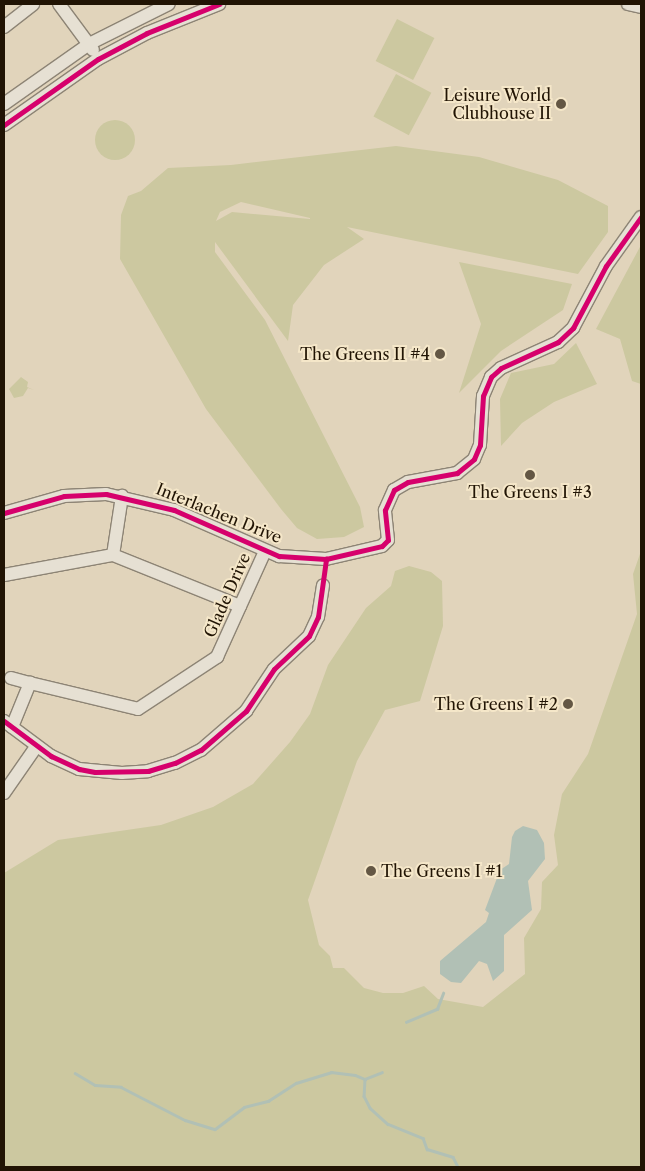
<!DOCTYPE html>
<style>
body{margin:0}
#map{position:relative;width:645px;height:1171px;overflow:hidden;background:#e1d4bb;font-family:"Libre Caslon Text",serif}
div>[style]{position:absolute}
.green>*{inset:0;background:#ccc8a0;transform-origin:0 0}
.round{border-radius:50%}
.water>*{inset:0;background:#b1c0b5}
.stream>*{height:2.5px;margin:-1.25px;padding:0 1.25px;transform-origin:1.25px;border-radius:1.25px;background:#b1c0b5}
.roads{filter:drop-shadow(1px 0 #8d8475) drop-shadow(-1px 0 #8d8475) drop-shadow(0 1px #8d8475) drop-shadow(0 -1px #8d8475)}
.minor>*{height:12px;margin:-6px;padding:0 6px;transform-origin:6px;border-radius:6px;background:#e6e0d3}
.cycleway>*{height:5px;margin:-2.5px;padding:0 2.5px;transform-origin:2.5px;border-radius:2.5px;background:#d6006c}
.dots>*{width:14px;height:14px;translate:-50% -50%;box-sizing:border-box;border:2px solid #f5e7c9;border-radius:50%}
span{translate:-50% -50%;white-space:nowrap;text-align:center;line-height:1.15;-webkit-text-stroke:4px #f5e7c9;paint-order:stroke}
.poi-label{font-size:16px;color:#211404}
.right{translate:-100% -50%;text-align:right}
.left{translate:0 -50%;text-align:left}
.street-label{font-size:16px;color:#211404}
.frame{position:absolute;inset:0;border:5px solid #211404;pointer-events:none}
</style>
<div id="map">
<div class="green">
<i style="left:397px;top:19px;width:42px;height:47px;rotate:27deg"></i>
<i style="left:396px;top:74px;width:40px;height:48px;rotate:28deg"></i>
<i class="round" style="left:95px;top:120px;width:40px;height:40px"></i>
<i style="clip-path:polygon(evenodd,396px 146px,479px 157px,558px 180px,608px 206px,608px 232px,578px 274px,347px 227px,364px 239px,324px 265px,293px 305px,288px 341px,215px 242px,215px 252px,265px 320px,360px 507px,364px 527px,344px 537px,317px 539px,297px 528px,281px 509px,206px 409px,120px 259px,121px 215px,128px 196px,141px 191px,168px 168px,231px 165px,396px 146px,241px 202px,310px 218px,310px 219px,232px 212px,216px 221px,220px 212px,241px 202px)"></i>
<i style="clip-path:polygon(641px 245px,641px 384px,632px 381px,620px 339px,596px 329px)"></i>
<i style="clip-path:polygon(459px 262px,572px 284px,563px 310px,501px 351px,459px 393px,481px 324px)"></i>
<i style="clip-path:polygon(576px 343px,597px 384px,554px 402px,522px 423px,501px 446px,500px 399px,511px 373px,554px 364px)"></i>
<i style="clip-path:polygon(21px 377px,28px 382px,27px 387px,34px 390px,28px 388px,23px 396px,14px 398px,9px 389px)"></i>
<i style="clip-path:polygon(641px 551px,641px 1167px,4px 1167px,4px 873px,58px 840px,161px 825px,213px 807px,253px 784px,290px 742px,310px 714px,328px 665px,366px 608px,391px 586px,395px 571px,409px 566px,431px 572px,442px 581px,443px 626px,420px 701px,385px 710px,357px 761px,308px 900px,319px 945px,330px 956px,333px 968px,344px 968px,364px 988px,383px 993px,403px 993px,424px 986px,438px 999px,483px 1007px,525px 974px,524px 938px,541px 909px,542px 882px,558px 865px,554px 835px,562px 794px,588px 754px,637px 614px,633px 574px)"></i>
</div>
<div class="water">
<i style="clip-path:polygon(523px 826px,537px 830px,544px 843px,545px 859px,528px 881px,532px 910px,504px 935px,504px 971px,493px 981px,487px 964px,479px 961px,461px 983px,451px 982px,440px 974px,440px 961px,486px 922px,489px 913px,485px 910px,500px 870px,509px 864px,512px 837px,515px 831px)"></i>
</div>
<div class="stream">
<i style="left:406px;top:1022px;width:34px;rotate:-23deg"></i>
<i style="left:437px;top:1009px;width:17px;rotate:-69deg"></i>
<i style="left:75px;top:1073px;width:23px;rotate:31deg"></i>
<i style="left:95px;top:1085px;width:26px;rotate:4deg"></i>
<i style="left:121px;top:1087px;width:72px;rotate:27.3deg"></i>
<i style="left:185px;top:1120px;width:31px;rotate:17deg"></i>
<i style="left:215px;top:1129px;width:36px;rotate:-37deg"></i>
<i style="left:244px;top:1107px;width:25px;rotate:-14deg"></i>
<i style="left:268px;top:1101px;width:33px;rotate:-33deg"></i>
<i style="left:296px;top:1083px;width:37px;rotate:-17deg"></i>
<i style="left:331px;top:1072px;width:24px;rotate:7deg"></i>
<i style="left:355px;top:1075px;width:11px;rotate:22deg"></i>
<i style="left:365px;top:1079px;width:17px;rotate:93deg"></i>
<i style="left:364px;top:1096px;width:13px;rotate:63deg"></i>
<i style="left:370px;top:1108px;width:24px;rotate:42deg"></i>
<i style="left:388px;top:1124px;width:38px;rotate:22deg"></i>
<i style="left:423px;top:1138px;width:12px;rotate:70deg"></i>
<i style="left:427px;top:1149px;width:27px;rotate:17deg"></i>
<i style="left:453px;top:1157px;width:11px;rotate:63deg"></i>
<i style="left:365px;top:1079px;width:18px;rotate:-22deg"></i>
</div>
<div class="roads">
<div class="minor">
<i style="left:59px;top:4px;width:57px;rotate:53.5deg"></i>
<i style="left:628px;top:4px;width:13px;rotate:13deg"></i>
<i style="left:4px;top:27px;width:37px;rotate:-38deg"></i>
<i style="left:4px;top:104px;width:104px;rotate:-35.2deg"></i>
<i style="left:89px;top:44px;width:89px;rotate:-26.6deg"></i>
<i style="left:4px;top:125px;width:115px;rotate:-35.1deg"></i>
<i style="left:98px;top:59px;width:55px;rotate:-28deg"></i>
<i style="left:147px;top:33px;width:78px;rotate:-21.9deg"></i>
<i style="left:4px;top:513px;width:62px;rotate:-15.8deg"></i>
<i style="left:64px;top:496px;width:42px;rotate:-2.7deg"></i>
<i style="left:106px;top:494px;width:70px;rotate:13.2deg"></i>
<i style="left:174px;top:510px;width:115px;rotate:23.7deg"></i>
<i style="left:279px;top:556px;width:47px;rotate:3.7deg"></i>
<i style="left:326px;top:559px;width:57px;rotate:-13.1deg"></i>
<i style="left:382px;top:546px;width:8px;rotate:-45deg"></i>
<i style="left:388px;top:540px;width:30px;rotate:-96deg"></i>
<i style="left:385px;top:510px;width:22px;rotate:-66deg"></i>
<i style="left:394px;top:490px;width:16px;rotate:-30deg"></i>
<i style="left:408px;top:482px;width:50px;rotate:-10.4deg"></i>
<i style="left:457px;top:473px;width:22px;rotate:-39deg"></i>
<i style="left:474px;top:459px;width:15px;rotate:-67deg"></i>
<i style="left:480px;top:445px;width:49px;rotate:-86.5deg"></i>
<i style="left:483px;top:396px;width:21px;rotate:-67deg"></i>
<i style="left:491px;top:377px;width:13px;rotate:-42deg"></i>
<i style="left:501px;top:368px;width:63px;rotate:-24.5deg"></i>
<i style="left:558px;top:342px;width:21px;rotate:-43deg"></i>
<i style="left:573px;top:328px;width:70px;rotate:-62deg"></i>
<i style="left:606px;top:266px;width:60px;rotate:-54.5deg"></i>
<i style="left:113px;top:555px;width:60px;rotate:-81.3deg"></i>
<i style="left:4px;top:575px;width:111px;rotate:-10.4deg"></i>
<i style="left:113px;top:555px;width:137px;rotate:21.9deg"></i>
<i style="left:11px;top:678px;width:20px;rotate:15deg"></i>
<i style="left:4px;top:721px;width:59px;rotate:36.7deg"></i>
<i style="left:51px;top:756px;width:31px;rotate:25deg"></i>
<i style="left:79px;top:769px;width:43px;rotate:5.3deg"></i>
<i style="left:122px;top:773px;width:26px;rotate:-4deg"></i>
<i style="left:148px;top:771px;width:28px;rotate:-17deg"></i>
<i style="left:175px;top:763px;width:29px;rotate:-27deg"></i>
<i style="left:201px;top:750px;width:60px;rotate:-40.9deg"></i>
<i style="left:246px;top:711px;width:50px;rotate:-56.3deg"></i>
<i style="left:274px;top:669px;width:48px;rotate:-43.3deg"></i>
<i style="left:309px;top:636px;width:21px;rotate:-65deg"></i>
<i style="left:318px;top:617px;width:32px;rotate:-81deg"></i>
<i style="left:12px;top:727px;width:48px;rotate:-67.8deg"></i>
<i style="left:30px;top:683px;width:111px;rotate:13.5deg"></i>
<i style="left:138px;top:709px;width:95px;rotate:-33.4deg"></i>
<i style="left:217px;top:657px;width:116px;rotate:-65.6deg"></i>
<i style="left:4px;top:793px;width:56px;rotate:-55.2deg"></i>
</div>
</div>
<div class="cycleway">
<i style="left:4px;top:125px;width:115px;rotate:-35.1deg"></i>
<i style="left:98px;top:59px;width:55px;rotate:-28deg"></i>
<i style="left:147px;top:33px;width:78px;rotate:-21.9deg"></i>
<i style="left:4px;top:513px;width:62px;rotate:-15.8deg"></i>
<i style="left:64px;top:496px;width:42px;rotate:-2.7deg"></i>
<i style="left:106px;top:494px;width:70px;rotate:13.2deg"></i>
<i style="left:174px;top:510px;width:115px;rotate:23.7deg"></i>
<i style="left:279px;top:556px;width:47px;rotate:3.7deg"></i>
<i style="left:326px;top:559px;width:57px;rotate:-13.1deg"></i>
<i style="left:382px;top:546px;width:8px;rotate:-45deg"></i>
<i style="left:388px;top:540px;width:30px;rotate:-96deg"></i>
<i style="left:385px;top:510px;width:22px;rotate:-66deg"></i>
<i style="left:394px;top:490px;width:16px;rotate:-30deg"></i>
<i style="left:408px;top:482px;width:50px;rotate:-10.4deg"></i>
<i style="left:457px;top:473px;width:22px;rotate:-39deg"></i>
<i style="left:474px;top:459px;width:15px;rotate:-67deg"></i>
<i style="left:480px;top:445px;width:49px;rotate:-86.5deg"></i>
<i style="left:483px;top:396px;width:21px;rotate:-67deg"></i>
<i style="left:491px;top:377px;width:13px;rotate:-42deg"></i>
<i style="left:501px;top:368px;width:63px;rotate:-24.5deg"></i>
<i style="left:558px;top:342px;width:21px;rotate:-43deg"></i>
<i style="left:573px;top:328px;width:70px;rotate:-62deg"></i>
<i style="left:606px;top:266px;width:60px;rotate:-54.5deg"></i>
<i style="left:4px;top:721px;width:59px;rotate:36.7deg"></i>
<i style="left:51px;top:756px;width:31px;rotate:25deg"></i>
<i style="left:79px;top:769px;width:16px;rotate:11deg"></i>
<i style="left:95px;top:772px;width:53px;rotate:-1.1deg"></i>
<i style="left:148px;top:771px;width:28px;rotate:-17deg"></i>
<i style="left:175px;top:763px;width:29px;rotate:-27deg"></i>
<i style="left:201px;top:750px;width:60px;rotate:-40.9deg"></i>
<i style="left:246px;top:711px;width:50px;rotate:-56.3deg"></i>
<i style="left:274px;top:669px;width:48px;rotate:-43.3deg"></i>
<i style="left:309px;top:636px;width:21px;rotate:-65deg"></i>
<i style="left:318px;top:617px;width:59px;rotate:-82.1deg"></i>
</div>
<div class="dots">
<i style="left:561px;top:104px;background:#645744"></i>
<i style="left:440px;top:354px;background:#645744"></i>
<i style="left:530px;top:475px;background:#645744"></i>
<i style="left:568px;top:704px;background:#645744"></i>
<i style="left:371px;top:871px;background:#645744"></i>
</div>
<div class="poi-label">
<span class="right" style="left:551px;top:104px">Leisure World<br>Clubhouse II</span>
<span class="right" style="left:430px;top:354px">The Greens II #4</span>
<span style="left:530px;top:492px">The Greens I #3</span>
<span class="right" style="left:558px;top:704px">The Greens I #2</span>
<span class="left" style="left:381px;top:871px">The Greens I #1</span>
</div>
<div class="street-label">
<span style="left:219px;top:513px;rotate:22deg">Interlachen Drive</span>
<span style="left:227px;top:595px;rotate:-66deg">Glade Drive</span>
</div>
<div class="frame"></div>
</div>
